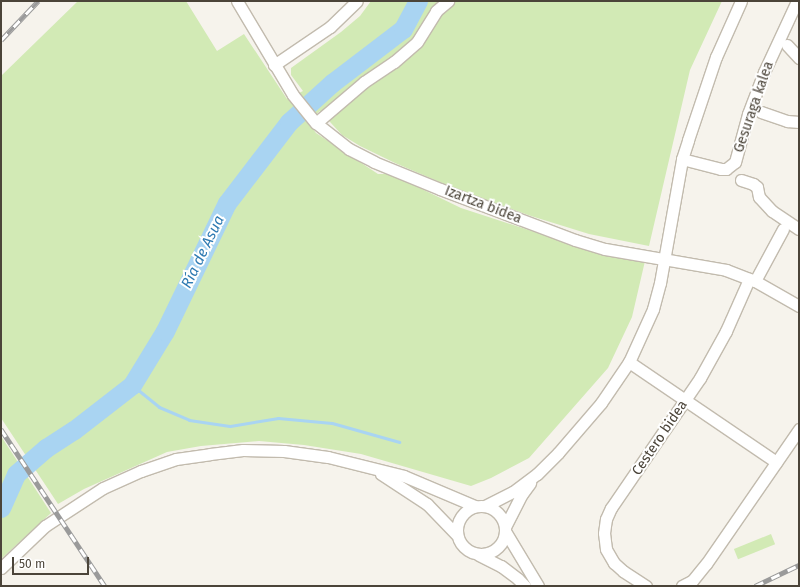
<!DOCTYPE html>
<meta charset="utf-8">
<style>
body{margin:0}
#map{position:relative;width:800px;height:587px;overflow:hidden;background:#f6f3ec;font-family:"Fira Sans",sans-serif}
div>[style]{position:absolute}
.green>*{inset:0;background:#d2eab5;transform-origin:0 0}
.stream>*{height:3px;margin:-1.5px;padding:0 1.5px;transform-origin:1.5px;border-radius:1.5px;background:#a9d4f2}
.river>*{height:19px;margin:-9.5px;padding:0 9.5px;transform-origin:9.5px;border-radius:9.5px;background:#a9d4f2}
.roads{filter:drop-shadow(1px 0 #c2bbae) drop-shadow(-1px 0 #c2bbae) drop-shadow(0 1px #c2bbae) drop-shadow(0 -1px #c2bbae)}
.minor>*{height:11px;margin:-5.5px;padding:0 5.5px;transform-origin:5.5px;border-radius:5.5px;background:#fff}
.minor>.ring{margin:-5.5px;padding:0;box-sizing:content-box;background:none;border:11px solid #fff;border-radius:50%}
.rail>*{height:4.5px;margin-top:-2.25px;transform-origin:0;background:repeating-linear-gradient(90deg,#fff 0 9px,#9a9a9a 0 18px);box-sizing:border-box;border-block:1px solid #9a9a9a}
span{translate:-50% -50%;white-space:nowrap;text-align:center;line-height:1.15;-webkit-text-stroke:4px #fff;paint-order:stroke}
.street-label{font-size:14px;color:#4b4439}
.water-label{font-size:15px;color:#2e7ab2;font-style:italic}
.frame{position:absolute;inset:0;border:2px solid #4b4439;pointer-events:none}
.scale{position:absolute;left:12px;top:557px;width:77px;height:18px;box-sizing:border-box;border:2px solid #4b4439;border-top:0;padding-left:5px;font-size:12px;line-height:14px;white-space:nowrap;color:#4b4439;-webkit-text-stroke:3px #fff;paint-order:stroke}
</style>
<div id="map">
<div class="green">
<i style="clip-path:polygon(78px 1px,186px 1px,217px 51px,244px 34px,287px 99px,303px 91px,291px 75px,291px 68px,341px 32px,360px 16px,371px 1px,722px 1px,690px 70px,649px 246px,589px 234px,531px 216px,456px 189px,395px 163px,360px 146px,342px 135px,320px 111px,308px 122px,316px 133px,378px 174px,391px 174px,461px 208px,596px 252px,624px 259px,632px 256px,645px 261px,632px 317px,608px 368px,529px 458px,491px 478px,471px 486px,361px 454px,304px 445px,259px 441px,201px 446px,167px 452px,84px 489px,58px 504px,1px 418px,1px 76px)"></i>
<i style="clip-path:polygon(1px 436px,51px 513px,1px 559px)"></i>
<i style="left:771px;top:534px;width:11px;height:40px;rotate:68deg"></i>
</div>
<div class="stream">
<i style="left:132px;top:385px;width:35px;rotate:39deg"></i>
<i style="left:159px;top:407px;width:33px;rotate:23deg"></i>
<i style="left:189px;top:420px;width:41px;rotate:8.3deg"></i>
<i style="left:230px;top:426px;width:49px;rotate:-9.5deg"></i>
<i style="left:278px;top:418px;width:54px;rotate:5.3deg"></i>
<i style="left:332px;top:423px;width:70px;rotate:15.8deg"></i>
</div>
<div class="river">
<i style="left:1px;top:508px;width:37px;rotate:-66deg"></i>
<i style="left:16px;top:474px;width:40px;rotate:-41deg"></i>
<i style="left:46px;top:448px;width:33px;rotate:-33deg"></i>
<i style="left:74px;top:430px;width:73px;rotate:-37.8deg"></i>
<i style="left:132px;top:385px;width:63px;rotate:-58.6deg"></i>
<i style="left:165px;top:331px;width:142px;rotate:-64.2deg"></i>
<i style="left:227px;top:203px;width:102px;rotate:-52.6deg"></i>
<i style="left:289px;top:122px;width:58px;rotate:-42.2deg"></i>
<i style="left:332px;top:83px;width:89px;rotate:-37.3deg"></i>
<i style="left:403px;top:29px;width:32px;rotate:-62deg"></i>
</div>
<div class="roads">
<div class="minor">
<i style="left:237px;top:1px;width:109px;rotate:59.2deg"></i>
<i style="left:293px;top:95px;width:36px;rotate:51deg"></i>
<i style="left:316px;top:123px;width:42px;rotate:38.2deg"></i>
<i style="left:349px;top:149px;width:28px;rotate:27deg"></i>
<i style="left:374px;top:162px;width:71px;rotate:22.2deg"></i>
<i style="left:440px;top:189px;width:144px;rotate:20.7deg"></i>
<i style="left:575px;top:240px;width:31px;rotate:17deg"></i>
<i style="left:605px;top:249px;width:123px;rotate:9.8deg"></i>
<i style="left:726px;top:270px;width:31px;rotate:21deg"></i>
<i style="left:755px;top:281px;width:51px;rotate:29.6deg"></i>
<i style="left:787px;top:45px;width:18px;rotate:47deg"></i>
<i style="left:274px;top:65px;width:68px;rotate:-34.2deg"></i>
<i style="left:330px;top:27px;width:37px;rotate:-44deg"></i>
<i style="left:761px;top:112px;width:28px;rotate:19deg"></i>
<i style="left:787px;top:121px;width:12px;rotate:5deg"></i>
<i style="left:316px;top:123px;width:63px;rotate:-40.5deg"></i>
<i style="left:364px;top:82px;width:36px;rotate:-34deg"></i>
<i style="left:394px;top:62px;width:30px;rotate:-41deg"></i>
<i style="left:417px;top:42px;width:36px;rotate:-58deg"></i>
<i style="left:436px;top:11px;width:16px;rotate:-40deg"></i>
<i style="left:682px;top:159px;width:40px;rotate:14.4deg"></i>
<i style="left:721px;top:169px;width:5px"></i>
<i style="left:726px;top:169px;width:11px;rotate:-38deg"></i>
<i style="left:735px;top:162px;width:50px;rotate:-74.8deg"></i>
<i style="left:748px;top:114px;width:45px;rotate:-69.1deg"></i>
<i style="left:764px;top:72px;width:78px;rotate:-65.1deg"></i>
<i style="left:741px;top:180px;width:13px;rotate:18deg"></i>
<i style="left:753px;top:184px;width:5px;rotate:37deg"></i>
<i style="left:757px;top:187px;width:10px;rotate:79deg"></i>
<i style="left:759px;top:197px;width:19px;rotate:47deg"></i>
<i style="left:772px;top:211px;width:32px;rotate:34deg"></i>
<i style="left:755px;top:281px;width:59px;rotate:-61.7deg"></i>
<i style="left:629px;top:362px;width:178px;rotate:34.2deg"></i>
<i style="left:381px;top:474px;width:55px;rotate:33.1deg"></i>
<i style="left:427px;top:504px;width:42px;rotate:46deg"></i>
<i class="ring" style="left:457px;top:506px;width:37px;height:37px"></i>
<i style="left:485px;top:506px;width:31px;rotate:-27deg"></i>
<i style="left:513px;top:492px;width:30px;rotate:-37deg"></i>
<i style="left:537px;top:474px;width:30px;rotate:-45deg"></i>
<i style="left:558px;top:453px;width:66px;rotate:-49.3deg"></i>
<i style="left:601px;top:403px;width:50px;rotate:-55.7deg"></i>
<i style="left:629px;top:362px;width:58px;rotate:-65.6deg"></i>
<i style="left:653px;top:309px;width:27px;rotate:-75deg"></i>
<i style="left:660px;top:283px;width:126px;rotate:-79.9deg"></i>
<i style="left:682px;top:159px;width:20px;rotate:-72deg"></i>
<i style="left:688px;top:140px;width:88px;rotate:-71.4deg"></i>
<i style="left:716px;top:57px;width:61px;rotate:-65.9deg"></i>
<i style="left:505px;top:527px;width:37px;rotate:-63deg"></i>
<i style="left:522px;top:494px;width:14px;rotate:-54deg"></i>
<i style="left:505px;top:531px;width:64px;rotate:59deg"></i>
<i style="left:479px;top:555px;width:25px;rotate:27deg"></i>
<i style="left:501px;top:566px;width:21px;rotate:37deg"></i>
<i style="left:518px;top:579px;width:10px;rotate:45deg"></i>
<i style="left:1px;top:568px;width:61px;rotate:-43.7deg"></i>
<i style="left:45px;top:526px;width:69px;rotate:-33.2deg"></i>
<i style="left:103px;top:488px;width:42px;rotate:-24.1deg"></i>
<i style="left:141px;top:471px;width:37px;rotate:-19deg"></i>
<i style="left:176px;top:459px;width:34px;rotate:-8deg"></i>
<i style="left:210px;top:454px;width:33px;rotate:-7deg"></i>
<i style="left:243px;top:450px;width:41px;rotate:1.4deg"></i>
<i style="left:284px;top:451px;width:44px;rotate:7.8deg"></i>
<i style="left:328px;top:457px;width:78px;rotate:14deg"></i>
<i style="left:404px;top:476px;width:77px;rotate:22.9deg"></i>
<i style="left:646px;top:586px;width:27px;rotate:-147deg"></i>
<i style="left:623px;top:571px;width:12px;rotate:-138deg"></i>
<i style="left:614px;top:563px;width:16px;rotate:-120deg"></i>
<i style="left:606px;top:549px;width:16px;rotate:-97deg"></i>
<i style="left:604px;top:533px;width:14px;rotate:-82deg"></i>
<i style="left:606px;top:519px;width:12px;rotate:-66deg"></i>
<i style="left:611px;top:508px;width:158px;rotate:-55.6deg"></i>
<i style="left:700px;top:378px;width:54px;rotate:-61deg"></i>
<i style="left:726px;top:331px;width:57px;rotate:-66.1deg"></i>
<i style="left:682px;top:586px;width:11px;rotate:-27deg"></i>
<i style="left:692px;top:581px;width:22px;rotate:-51deg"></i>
<i style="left:706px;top:564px;width:164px;rotate:-55.4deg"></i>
</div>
</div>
<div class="rail">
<i style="left:1px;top:40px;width:54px;rotate:-46.5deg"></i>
<i style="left:1px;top:429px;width:188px;rotate:56.5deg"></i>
<i style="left:755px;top:586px;width:49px;rotate:-25.5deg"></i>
</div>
<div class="street-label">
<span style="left:754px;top:107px;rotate:-71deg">Gesuraga kalea</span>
<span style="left:483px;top:205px;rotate:21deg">Izartza bidea</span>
<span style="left:660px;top:438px;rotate:-56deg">Cestero bidea</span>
</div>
<div class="water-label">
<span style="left:203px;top:252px;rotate:-64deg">Ría de Asua</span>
</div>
<div class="frame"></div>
<div class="scale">50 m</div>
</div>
